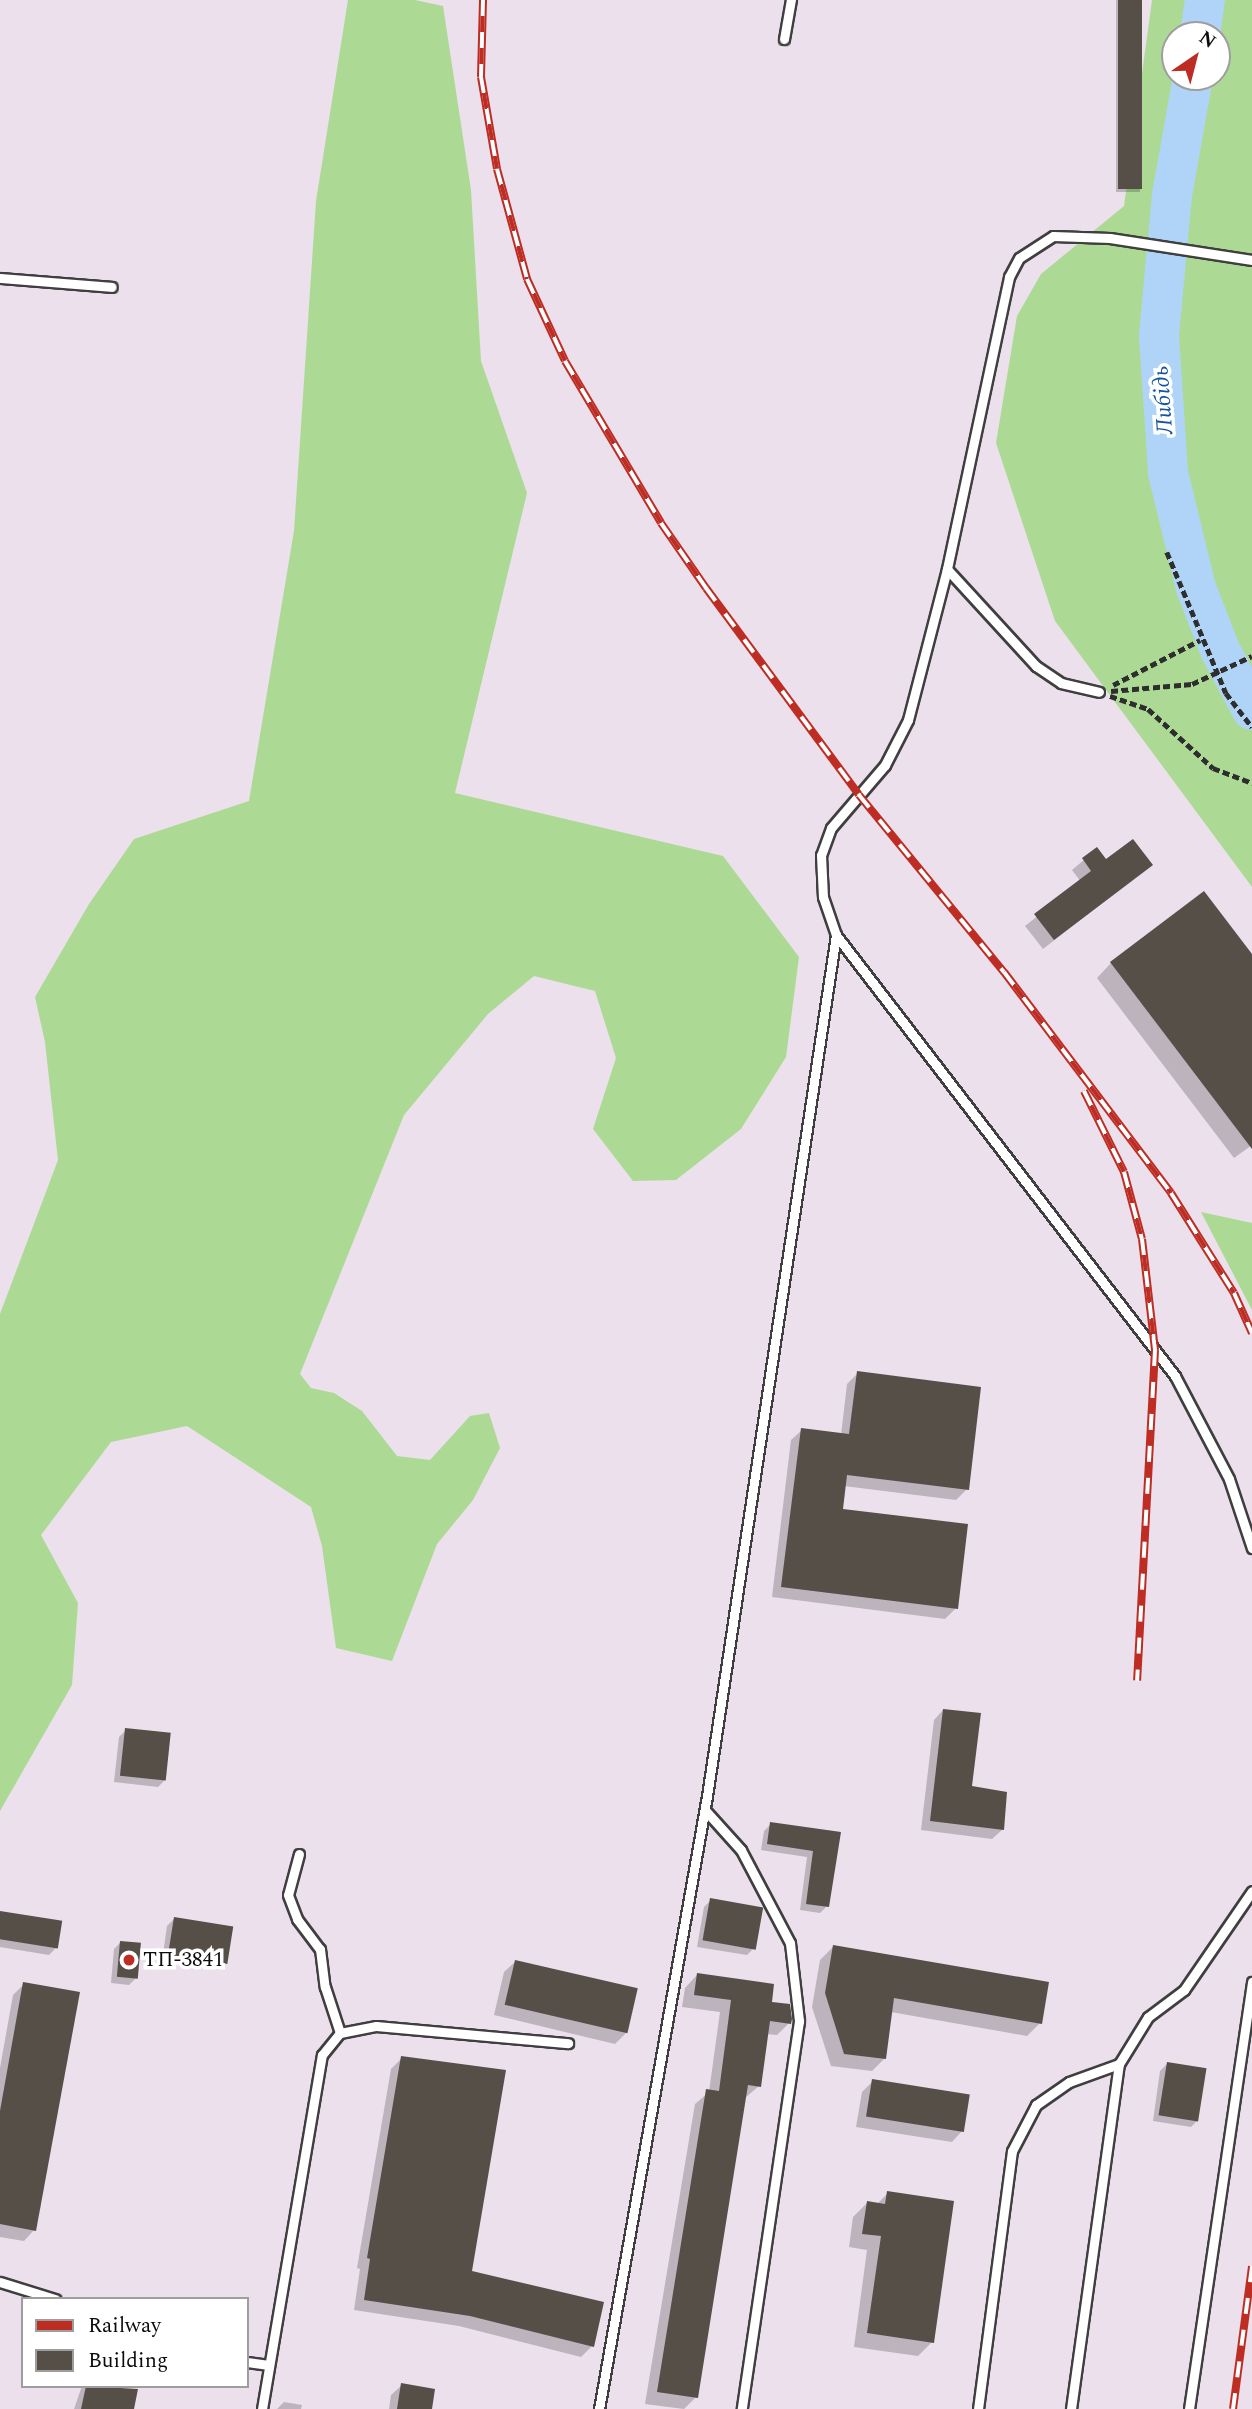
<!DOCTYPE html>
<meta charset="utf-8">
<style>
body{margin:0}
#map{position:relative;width:1252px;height:2409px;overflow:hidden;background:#fffdeb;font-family:Spectral,serif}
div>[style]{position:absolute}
.industrial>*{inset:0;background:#ebe0eb}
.forest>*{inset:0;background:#acda94}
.shadow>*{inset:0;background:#0003;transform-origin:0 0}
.river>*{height:40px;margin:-20px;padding:0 20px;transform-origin:20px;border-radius:20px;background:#b0d4f7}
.building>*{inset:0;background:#554f48;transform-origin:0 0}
.path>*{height:4.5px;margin-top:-2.25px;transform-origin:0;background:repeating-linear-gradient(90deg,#2e2e2e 0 7px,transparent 0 10.5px)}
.roads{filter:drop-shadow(2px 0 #3f3f3f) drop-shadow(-2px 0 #3f3f3f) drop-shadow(0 2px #3f3f3f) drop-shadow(0 -2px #3f3f3f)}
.lane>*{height:9px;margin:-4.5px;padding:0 4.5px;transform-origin:4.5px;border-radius:4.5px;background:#fff}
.rail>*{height:8px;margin-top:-4px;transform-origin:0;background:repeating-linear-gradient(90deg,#fff 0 16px,#be2d23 0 32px);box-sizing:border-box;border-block:2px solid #be2d23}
.path-bridge>*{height:4.5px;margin-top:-2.25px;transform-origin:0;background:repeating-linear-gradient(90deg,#2e2e2e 0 7px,transparent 0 10.5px)}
.dots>*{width:19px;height:19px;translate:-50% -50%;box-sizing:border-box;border:4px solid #fff;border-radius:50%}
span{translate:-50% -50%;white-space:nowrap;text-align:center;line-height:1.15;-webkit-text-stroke:7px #fff;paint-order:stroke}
.poi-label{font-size:21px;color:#0c0c0c}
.left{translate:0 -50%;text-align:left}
.water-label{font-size:23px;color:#14529f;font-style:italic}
.legend{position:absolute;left:21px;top:2297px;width:228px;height:91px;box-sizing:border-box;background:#fff;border:2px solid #9e9e9e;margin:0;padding:9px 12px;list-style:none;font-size:21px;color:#0c0c0c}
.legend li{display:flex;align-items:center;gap:14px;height:35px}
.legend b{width:35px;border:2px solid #9e9e9e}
.north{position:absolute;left:1161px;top:21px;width:70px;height:70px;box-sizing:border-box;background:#fff;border:2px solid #9e9e9e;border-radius:50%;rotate:35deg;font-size:19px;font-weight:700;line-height:28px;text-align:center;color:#0c0c0c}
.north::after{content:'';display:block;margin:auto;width:24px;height:32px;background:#be2d23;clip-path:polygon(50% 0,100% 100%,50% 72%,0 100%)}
</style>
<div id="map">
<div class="industrial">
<i style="clip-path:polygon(evenodd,0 0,1252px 0,1252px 2409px,0 2409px,0 0,1175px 35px,1217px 35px,1217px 77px,1175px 77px,1175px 35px,0 0,23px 2299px,247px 2299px,247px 2386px,23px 2386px,23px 2299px)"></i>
</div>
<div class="forest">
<i style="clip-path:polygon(348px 0,415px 0,443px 6px,471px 190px,481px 361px,527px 493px,455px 793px,723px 856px,799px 957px,786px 1057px,741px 1129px,676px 1180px,633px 1181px,593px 1129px,616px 1058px,595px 991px,534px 976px,488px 1014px,404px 1115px,300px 1374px,311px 1388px,334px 1393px,362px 1411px,397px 1456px,430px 1460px,470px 1416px,489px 1413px,500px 1448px,473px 1500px,437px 1544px,392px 1661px,336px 1648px,322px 1546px,311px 1507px,187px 1426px,111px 1442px,41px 1535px,78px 1603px,72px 1685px,0 1811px,0 1314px,58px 1160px,45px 1042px,35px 997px,89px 904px,134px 839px,249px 801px,294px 531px,316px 201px)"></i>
<i style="clip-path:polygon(evenodd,1152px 0,1252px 0,1252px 887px,1055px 621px,996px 443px,1017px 316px,1041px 274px,1124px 206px,1152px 0,1175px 35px,1217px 35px,1217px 77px,1175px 77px,1175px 35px)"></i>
<i style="clip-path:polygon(1201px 1212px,1252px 1223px,1252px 1310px)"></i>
</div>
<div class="shadow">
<i style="left:1116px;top:0;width:24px;height:192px"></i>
<i style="clip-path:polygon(1097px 849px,1106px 861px,1151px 865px,1043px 949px,1025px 926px,1081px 882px,1072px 870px)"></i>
<i style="clip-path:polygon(1252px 957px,1252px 1145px,1234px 1158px,1097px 978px,1111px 963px)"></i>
<i style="clip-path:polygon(858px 1373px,967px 1489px,956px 1500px,844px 1486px,841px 1511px,956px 1608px,945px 1619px,772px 1597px,791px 1440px,802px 1430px,841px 1435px,847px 1384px)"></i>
<i style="clip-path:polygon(943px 1710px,970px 1788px,1002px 1830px,992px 1839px,921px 1830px,934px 1720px)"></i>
<i style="clip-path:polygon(126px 1730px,165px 1780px,158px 1787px,114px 1782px,119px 1737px)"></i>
<i style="clip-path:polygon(771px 1824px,839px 1834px,827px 1906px,820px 1913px,800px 1910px,807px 1857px,761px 1850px,764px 1831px)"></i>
<i style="clip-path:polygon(711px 1900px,754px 1948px,747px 1955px,697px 1947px,704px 1907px)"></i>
<i style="clip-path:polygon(0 1913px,56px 1948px,49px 1955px,0 1947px)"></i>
<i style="clip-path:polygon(174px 1919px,225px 1963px,218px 1970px,162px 1961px,167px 1926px)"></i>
<i style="clip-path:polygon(121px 1942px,136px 1978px,129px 1985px,111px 1983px,114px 1949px)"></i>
<i style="clip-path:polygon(833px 1947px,1040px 2023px,1027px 2036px,891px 2012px,885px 2058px,872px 2071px,831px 2066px,812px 2007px,820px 1960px)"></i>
<i style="clip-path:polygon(515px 1962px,626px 2033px,615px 2044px,494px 2015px,504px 1972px)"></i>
<i style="clip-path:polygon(697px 1975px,770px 2003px,789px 2023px,777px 2035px,766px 2034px,759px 2086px,745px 2098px,696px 2397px,684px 2409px,645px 2404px,695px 2104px,709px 2092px,720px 2012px,682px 2007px,685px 1988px)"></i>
<i style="clip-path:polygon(24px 1984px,34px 2230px,24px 2241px,0 2237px,0 2068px,13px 1995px)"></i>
<i style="clip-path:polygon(402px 2058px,470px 2272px,592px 2346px,581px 2357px,459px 2326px,354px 2310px,360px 2269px,357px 2268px,391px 2069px)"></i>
<i style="clip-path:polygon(1167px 2064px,1198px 2120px,1191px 2127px,1153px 2121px,1160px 2071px)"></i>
<i style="clip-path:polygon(873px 2081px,962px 2131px,952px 2142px,856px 2127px,862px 2092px)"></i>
<i style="clip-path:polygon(888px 2193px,932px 2342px,918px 2356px,854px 2347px,867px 2250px,849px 2247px,853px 2217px,867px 2203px,877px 2204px)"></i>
<i style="clip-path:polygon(402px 2385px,430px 2409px,389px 2409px,391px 2395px)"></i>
<i style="clip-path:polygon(82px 2386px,136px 2390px,132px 2409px,74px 2409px)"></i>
<i style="clip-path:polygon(284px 2402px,302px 2405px,301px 2409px,277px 2409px)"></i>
</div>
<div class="river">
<i style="left:1200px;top:35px;width:35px;rotate:-82deg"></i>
<i style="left:1193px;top:77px;width:120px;rotate:100.1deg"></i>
<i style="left:1172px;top:195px;width:142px;rotate:95.3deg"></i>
<i style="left:1159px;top:336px;width:137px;rotate:86.2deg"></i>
<i style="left:1168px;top:473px;width:118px;rotate:76.3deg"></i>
<i style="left:1196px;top:588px;width:66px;rotate:68.8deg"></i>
<i style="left:1220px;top:650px;width:68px;rotate:61.9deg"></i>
</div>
<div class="building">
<i style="left:1118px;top:0;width:24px;height:189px"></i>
<i style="clip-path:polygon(1133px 839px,1153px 865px,1054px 940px,1034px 914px,1091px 871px,1082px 858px,1097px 847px,1106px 859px)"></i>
<i style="clip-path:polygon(1204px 891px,1252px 954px,1252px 1149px,1110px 962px)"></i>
<i style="clip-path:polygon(857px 1371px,981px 1387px,969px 1490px,847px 1475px,843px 1509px,968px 1524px,958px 1609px,781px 1587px,801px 1428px,849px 1434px)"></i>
<i style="clip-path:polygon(943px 1709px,981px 1713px,972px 1786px,1007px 1792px,1004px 1830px,930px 1821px)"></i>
<i style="left:125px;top:1728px;width:46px;height:48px;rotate:6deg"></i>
<i style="clip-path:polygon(770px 1822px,841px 1832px,829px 1907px,806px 1904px,813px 1851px,767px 1844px)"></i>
<i style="left:710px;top:1898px;width:54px;height:43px;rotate:10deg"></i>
<i style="left:0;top:1911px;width:63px;height:28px;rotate:9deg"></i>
<i style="left:174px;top:1917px;width:60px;height:38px;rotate:9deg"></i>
<i style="left:120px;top:1941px;width:21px;height:36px;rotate:5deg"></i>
<i style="clip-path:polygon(833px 1945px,1049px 1982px,1042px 2024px,894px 1998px,886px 2059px,844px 2054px,825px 1993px)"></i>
<i style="left:515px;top:1960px;width:126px;height:46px;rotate:13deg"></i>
<i style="clip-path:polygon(697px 1973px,774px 1984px,772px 2002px,790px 2004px,792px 2019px,791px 2024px,770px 2021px,761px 2087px,748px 2085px,698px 2398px,657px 2392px,706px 2089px,719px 2091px,731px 2000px,694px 1995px)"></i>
<i style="clip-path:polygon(23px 1982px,80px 1992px,36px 2231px,0 2224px,0 2111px)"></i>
<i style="clip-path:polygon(401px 2056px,506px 2070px,472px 2271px,604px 2302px,594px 2347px,470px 2316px,364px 2300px,370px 2259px,367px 2258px)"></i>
<i style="left:1167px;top:2062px;width:40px;height:54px;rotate:9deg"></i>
<i style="left:872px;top:2079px;width:99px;height:38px;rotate:9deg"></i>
<i style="clip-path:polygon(887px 2191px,954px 2201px,934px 2343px,867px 2333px,881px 2236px,862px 2234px,867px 2201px,885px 2204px)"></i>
<i style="clip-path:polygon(401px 2383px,435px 2389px,432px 2409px,397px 2409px)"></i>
<i style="clip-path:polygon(86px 2386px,138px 2389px,134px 2409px,81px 2409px)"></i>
</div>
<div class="path">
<i style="left:1167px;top:552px;width:153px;rotate:67.3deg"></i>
<i style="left:1226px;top:693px;width:43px;rotate:52.6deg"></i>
<i style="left:1113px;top:685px;width:98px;rotate:-27.3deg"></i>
<i style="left:1111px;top:691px;width:81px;rotate:-4.9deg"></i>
<i style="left:1110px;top:696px;width:40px;rotate:18.9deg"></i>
<i style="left:1148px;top:709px;width:88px;rotate:42.2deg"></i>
<i style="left:1213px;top:768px;width:42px;rotate:21deg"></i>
</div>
<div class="roads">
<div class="lane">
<i style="left:784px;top:39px;width:40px;rotate:-80deg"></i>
<i style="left:1252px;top:260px;width:144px;rotate:-171.2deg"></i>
<i style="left:1110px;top:238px;width:57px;rotate:-178deg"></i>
<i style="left:1053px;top:236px;width:40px;rotate:147.1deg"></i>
<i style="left:1019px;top:258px;width:21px;rotate:118deg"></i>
<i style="left:1009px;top:277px;width:299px;rotate:102deg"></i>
<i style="left:947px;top:569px;width:156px;rotate:104.5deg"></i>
<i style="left:908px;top:720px;width:51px;rotate:117.1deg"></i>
<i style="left:885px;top:765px;width:83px;rotate:130.6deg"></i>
<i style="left:831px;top:828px;width:29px;rotate:110deg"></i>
<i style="left:821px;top:855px;width:42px;rotate:87.3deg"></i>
<i style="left:823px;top:897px;width:40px;rotate:71.1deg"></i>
<i style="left:836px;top:935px;width:556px;rotate:52.45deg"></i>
<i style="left:1175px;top:1376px;width:116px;rotate:62.3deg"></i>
<i style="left:1229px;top:1479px;width:73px;rotate:71.6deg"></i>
<i style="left:0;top:278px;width:112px;rotate:4.6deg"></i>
<i style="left:947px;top:569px;width:132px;rotate:47.5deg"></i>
<i style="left:1036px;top:666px;width:30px;rotate:34deg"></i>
<i style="left:1061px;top:683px;width:39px;rotate:13deg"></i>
<i style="left:705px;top:1810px;width:54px;rotate:48deg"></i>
<i style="left:741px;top:1850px;width:105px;rotate:62.2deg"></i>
<i style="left:790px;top:1943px;width:79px;rotate:83.4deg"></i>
<i style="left:799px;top:2021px;width:392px;rotate:98.4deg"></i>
<i style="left:299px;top:1854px;width:42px;rotate:105deg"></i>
<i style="left:288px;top:1895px;width:26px;rotate:69deg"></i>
<i style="left:297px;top:1919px;width:38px;rotate:53deg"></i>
<i style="left:320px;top:1949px;width:38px;rotate:83deg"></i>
<i style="left:325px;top:1987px;width:48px;rotate:71.9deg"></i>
<i style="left:0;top:2282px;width:58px;rotate:17.2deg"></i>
<i style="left:247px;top:2362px;width:22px;rotate:8deg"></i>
<i style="left:262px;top:2409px;width:359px;rotate:-80.4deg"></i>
<i style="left:322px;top:2055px;width:28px;rotate:-51deg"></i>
<i style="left:340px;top:2033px;width:37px;rotate:-11deg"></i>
<i style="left:376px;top:2026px;width:193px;rotate:5.1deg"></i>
<i style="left:599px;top:2409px;width:622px;rotate:-80.01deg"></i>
<i style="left:707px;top:1796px;width:871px;rotate:-81.48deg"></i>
<i style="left:978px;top:2409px;width:260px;rotate:-82.5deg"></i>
<i style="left:1012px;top:2151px;width:52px;rotate:-62.4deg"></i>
<i style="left:1036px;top:2105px;width:40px;rotate:-34.9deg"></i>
<i style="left:1069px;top:2082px;width:53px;rotate:-19.8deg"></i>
<i style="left:1119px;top:2064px;width:55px;rotate:-58.3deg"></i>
<i style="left:1148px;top:2017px;width:45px;rotate:-36.9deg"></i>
<i style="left:1184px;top:1990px;width:120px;rotate:-55.5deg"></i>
<i style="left:1071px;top:2409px;width:348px;rotate:-82.1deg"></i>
<i style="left:1189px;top:2409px;width:432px;rotate:-81.6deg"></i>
</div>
</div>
<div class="rail">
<i style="left:483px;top:0;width:77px;rotate:91.5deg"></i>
<i style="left:481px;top:77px;width:93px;rotate:80.1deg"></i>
<i style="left:497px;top:169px;width:114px;rotate:74.7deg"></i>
<i style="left:527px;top:279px;width:90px;rotate:65.1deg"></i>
<i style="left:565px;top:361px;width:188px;rotate:59.3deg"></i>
<i style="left:661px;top:523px;width:79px;rotate:55.3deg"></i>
<i style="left:706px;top:588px;width:257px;rotate:53.5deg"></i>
<i style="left:859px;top:795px;width:229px;rotate:50.7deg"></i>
<i style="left:1004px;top:972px;width:277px;rotate:52.9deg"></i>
<i style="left:1171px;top:1193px;width:118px;rotate:57.8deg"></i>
<i style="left:1234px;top:1293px;width:44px;rotate:65.8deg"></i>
<i style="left:1084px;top:1091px;width:90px;rotate:63.7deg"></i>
<i style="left:1124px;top:1172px;width:69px;rotate:75deg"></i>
<i style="left:1142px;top:1239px;width:112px;rotate:83.3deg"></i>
<i style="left:1155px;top:1350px;width:331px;rotate:93.1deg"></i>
<i style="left:1233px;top:2409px;width:144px;rotate:-82.4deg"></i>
</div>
<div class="path-bridge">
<i style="left:1192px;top:684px;width:66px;rotate:-25deg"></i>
</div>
<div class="dots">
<i style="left:129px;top:1960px;background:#be2d23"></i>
</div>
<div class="poi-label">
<span class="left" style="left:143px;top:1960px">ТП-3841</span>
</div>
<div class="water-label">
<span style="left:1164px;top:400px;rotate:-94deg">Либідь</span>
</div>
<ul class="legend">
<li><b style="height:9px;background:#be2d23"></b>Railway</li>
<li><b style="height:19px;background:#554f48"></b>Building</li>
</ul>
<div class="north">N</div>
</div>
